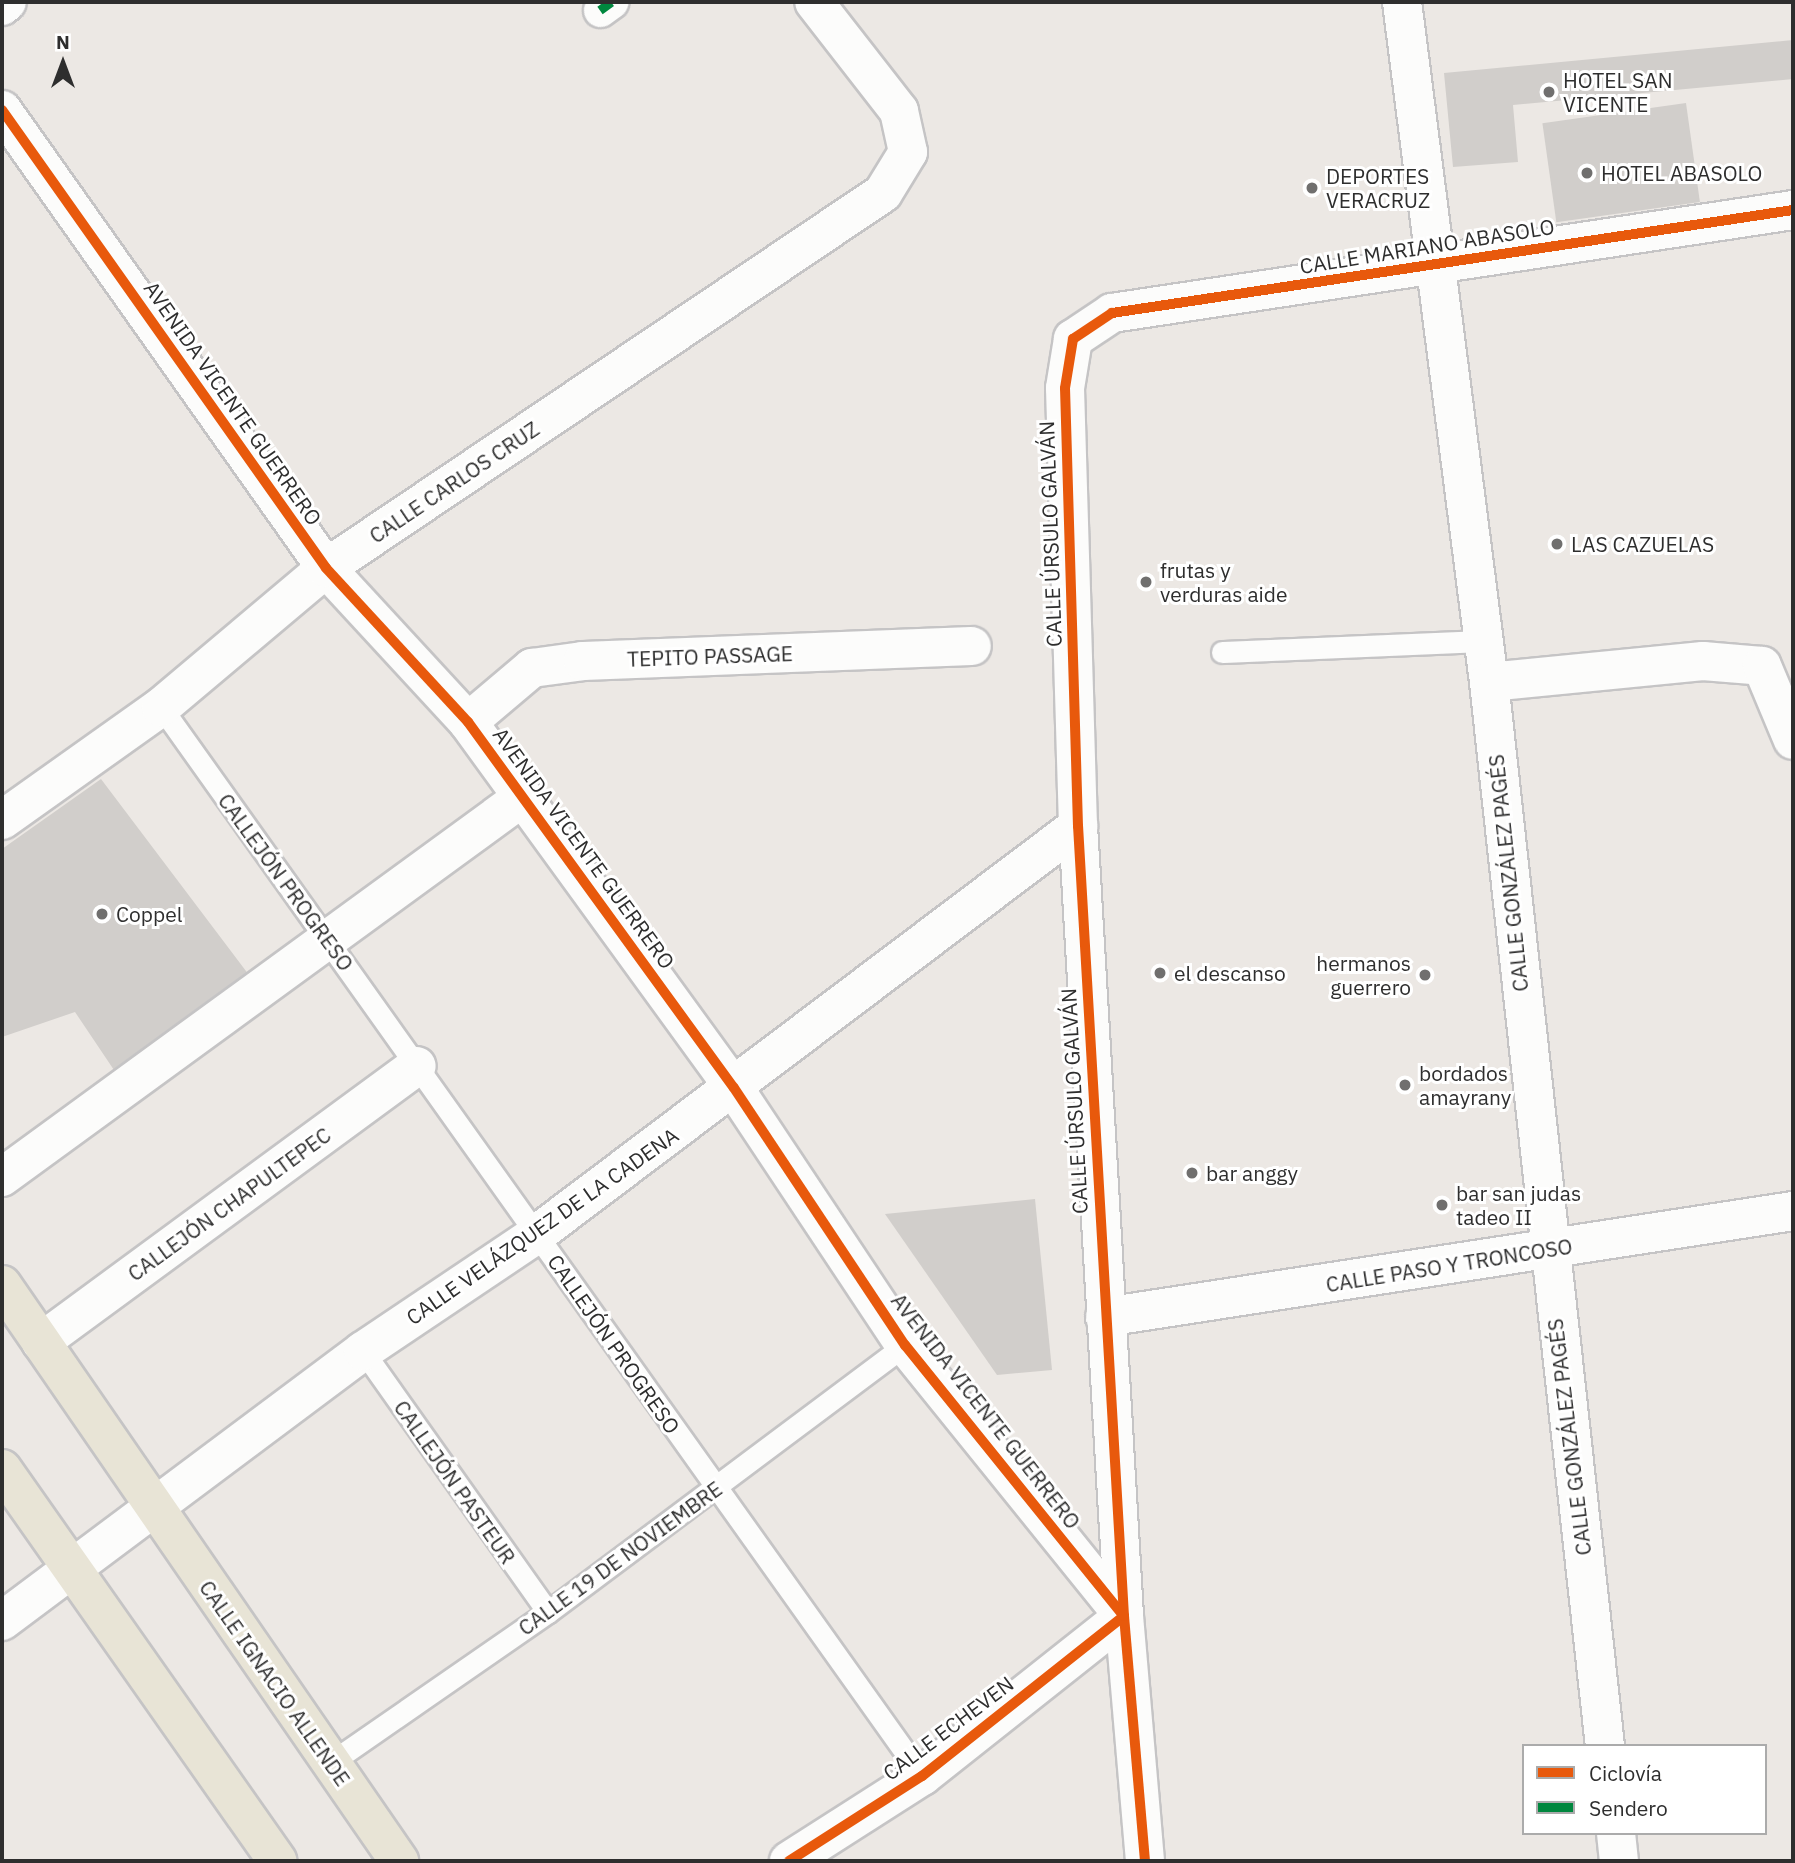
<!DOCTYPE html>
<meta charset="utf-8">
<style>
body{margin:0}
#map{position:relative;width:1795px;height:1863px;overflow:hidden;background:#ece8e4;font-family:"IBM Plex Sans",sans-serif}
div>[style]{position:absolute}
.building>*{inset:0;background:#d1cecb;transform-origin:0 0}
.roads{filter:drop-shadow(2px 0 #c5c4c5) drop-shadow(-2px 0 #c5c4c5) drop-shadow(0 2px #c5c4c5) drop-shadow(0 -2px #c5c4c5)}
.service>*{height:21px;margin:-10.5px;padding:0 10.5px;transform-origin:10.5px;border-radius:10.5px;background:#fcfcfb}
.pedestrian>*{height:33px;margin:-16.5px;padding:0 16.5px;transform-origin:16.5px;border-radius:16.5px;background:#fcfcfb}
.minor>*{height:38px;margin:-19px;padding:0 19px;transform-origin:19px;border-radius:19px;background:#fcfcfb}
.tertiary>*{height:38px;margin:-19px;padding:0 19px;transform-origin:19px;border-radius:19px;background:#fcfcfb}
.primary>*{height:38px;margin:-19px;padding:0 19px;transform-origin:19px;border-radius:19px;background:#e8e4d6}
.quiet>*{height:9px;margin-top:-4.5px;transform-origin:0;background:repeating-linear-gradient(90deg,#00873e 0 18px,transparent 0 27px)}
.cycleway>*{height:10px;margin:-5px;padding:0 5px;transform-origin:5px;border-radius:5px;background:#e8590c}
.dots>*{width:19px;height:19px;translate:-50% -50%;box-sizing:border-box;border:4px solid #fff;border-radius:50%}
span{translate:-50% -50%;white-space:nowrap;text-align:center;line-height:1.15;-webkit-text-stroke:6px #fff;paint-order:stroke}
.poi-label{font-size:21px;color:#2e2e2e}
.left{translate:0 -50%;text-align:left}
.right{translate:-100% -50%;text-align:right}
.street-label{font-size:21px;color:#2e2e2e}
.frame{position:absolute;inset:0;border:4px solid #2e2e2e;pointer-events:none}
.legend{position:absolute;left:1522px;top:1744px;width:245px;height:91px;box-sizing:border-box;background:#fff;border:2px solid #ababab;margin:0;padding:9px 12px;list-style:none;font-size:21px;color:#2e2e2e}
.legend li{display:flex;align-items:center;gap:14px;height:35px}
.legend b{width:35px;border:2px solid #ababab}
.north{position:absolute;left:28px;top:28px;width:70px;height:70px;-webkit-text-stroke:5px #fff;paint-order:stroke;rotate:0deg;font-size:19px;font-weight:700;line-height:28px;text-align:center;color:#2e2e2e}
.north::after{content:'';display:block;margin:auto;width:24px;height:32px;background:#2e2e2e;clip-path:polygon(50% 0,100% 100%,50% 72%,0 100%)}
</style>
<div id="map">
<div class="building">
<i style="clip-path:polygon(1793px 40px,1793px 79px,1513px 105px,1518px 162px,1453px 167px,1444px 73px)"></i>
<i style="left:1686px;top:103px;width:100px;height:145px;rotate:82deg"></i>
<i style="clip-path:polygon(101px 779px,252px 979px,120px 1079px,75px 1012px,2px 1037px,2px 849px)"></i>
<i style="clip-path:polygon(1035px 1199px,1052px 1370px,997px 1375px,885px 1214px)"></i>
</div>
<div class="roads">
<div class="service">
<i style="left:1222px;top:652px;width:262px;rotate:-2.4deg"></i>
<i style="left:161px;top:707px;width:1312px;rotate:54.55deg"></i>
<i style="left:363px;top:1351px;width:320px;rotate:54.7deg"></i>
<i style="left:330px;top:1763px;width:265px;rotate:-34.7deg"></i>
<i style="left:548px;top:1612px;width:446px;rotate:-36.8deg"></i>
</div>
<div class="pedestrian">
<i style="left:600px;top:10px;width:14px;rotate:-36deg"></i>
</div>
<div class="minor">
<i style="left:1402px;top:2px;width:686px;rotate:82.71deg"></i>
<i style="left:1489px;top:682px;width:1070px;rotate:83.78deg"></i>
<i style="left:2px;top:110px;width:561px;rotate:54.72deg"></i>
<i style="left:326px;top:568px;width:209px;rotate:47.3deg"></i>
<i style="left:468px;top:722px;width:452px;rotate:54deg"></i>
<i style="left:734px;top:1088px;width:309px;rotate:56.4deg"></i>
<i style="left:905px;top:1345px;width:348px;rotate:51.1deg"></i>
<i style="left:1124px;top:1616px;width:258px;rotate:141.6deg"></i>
<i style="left:922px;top:1776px;width:158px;rotate:147.4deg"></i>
<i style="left:1489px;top:682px;width:215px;rotate:-5.6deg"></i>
<i style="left:1703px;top:661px;width:59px;rotate:4.8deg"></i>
<i style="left:1762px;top:666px;width:80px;rotate:67.3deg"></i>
<i style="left:468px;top:722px;width:84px;rotate:-40.2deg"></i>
<i style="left:532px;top:668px;width:51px;rotate:-7.8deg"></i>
<i style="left:583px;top:661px;width:389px;rotate:-2.2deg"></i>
<i style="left:2px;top:820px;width:195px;rotate:-35.4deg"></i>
<i style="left:161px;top:707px;width:216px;rotate:-40.1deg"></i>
<i style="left:326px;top:568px;width:671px;rotate:-33.95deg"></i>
<i style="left:883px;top:193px;width:48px;rotate:-58.6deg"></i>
<i style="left:908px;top:152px;width:42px;rotate:-102.4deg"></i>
<i style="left:899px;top:111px;width:138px;rotate:-127.9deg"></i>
<i style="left:2px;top:1177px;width:645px;rotate:-36.11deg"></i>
<i style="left:1105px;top:1317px;width:696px;rotate:-8.76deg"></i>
<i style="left:41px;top:1342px;width:466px;rotate:-36.3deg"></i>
<i style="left:2px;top:1621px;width:451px;rotate:-36.8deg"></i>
<i style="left:363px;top:1351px;width:210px;rotate:-33.9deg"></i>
<i style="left:537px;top:1234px;width:678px;rotate:-37.02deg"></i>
<i style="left:1616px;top:1833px;width:28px;rotate:84deg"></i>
<i style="left:1145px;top:1861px;width:246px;rotate:-94.9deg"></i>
<i style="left:1124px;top:1616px;width:791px;rotate:-93.33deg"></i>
<i style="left:1078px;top:826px;width:438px;rotate:-91.7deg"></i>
<i style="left:1065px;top:388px;width:50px;rotate:-80.7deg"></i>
<i style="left:1073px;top:339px;width:47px;rotate:-33.7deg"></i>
<i style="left:1112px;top:313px;width:689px;rotate:-8.6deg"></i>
</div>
<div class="tertiary">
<i style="left:2px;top:6px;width:6px;rotate:-39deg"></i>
</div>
<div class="primary">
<i style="left:2px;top:1285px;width:700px;rotate:55.42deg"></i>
<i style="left:2px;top:1469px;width:479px;rotate:54.9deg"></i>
</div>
</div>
<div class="quiet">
<i style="left:600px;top:10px;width:14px;rotate:-36deg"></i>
</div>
<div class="cycleway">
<i style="left:2px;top:110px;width:561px;rotate:54.72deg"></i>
<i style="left:326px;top:568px;width:209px;rotate:47.3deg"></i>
<i style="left:468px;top:722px;width:452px;rotate:54deg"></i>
<i style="left:734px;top:1088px;width:309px;rotate:56.4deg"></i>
<i style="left:905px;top:1345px;width:348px;rotate:51.1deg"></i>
<i style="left:1124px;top:1616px;width:258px;rotate:141.6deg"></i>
<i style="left:922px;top:1776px;width:158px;rotate:147.4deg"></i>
<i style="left:1145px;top:1861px;width:246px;rotate:-94.9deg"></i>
<i style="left:1124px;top:1616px;width:791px;rotate:-93.33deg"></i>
<i style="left:1078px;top:826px;width:438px;rotate:-91.7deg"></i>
<i style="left:1065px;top:388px;width:50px;rotate:-80.7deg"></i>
<i style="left:1073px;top:339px;width:47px;rotate:-33.7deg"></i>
<i style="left:1112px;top:313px;width:689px;rotate:-8.6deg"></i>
</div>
<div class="dots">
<i style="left:1549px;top:92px;background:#706f6e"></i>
<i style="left:1587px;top:173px;background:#706f6e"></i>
<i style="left:1312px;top:188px;background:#706f6e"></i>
<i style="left:1557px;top:544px;background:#706f6e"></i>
<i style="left:1146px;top:582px;background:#706f6e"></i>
<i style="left:102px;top:914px;background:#706f6e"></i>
<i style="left:1160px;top:973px;background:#706f6e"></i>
<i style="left:1425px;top:975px;background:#706f6e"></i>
<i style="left:1405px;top:1085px;background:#706f6e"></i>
<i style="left:1192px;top:1173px;background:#706f6e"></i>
<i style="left:1442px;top:1205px;background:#706f6e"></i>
</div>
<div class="poi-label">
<span class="left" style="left:1563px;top:92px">HOTEL SAN<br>VICENTE</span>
<span class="left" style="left:1601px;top:173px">HOTEL ABASOLO</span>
<span class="left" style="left:1326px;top:188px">DEPORTES<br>VERACRUZ</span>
<span class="left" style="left:1571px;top:544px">LAS CAZUELAS</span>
<span class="left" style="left:1160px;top:582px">frutas y<br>verduras aide</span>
<span class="left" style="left:116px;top:914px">Coppel</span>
<span class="right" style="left:1411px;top:975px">hermanos<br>guerrero</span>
<span class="left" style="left:1174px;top:973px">el descanso</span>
<span class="left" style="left:1419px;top:1085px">bordados<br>amayrany</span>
<span class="left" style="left:1206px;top:1173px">bar anggy</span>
<span class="left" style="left:1456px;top:1205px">bar san judas<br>tadeo II</span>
</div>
<div class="street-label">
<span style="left:1427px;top:246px;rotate:-9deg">CALLE MARIANO ABASOLO</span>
<span style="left:233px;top:403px;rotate:55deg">AVENIDA VICENTE GUERRERO</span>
<span style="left:454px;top:482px;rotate:-34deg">CALLE CARLOS CRUZ</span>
<span style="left:1050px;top:534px;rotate:-92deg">CALLE ÚRSULO GALVÁN</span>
<span style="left:710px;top:656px;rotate:-2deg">TEPITO PASSAGE</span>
<span style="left:584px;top:848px;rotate:54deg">AVENIDA VICENTE GUERRERO</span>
<span style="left:1508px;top:873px;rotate:-96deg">CALLE GONZÁLEZ PAGÉS</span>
<span style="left:286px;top:882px;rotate:54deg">CALLEJÓN PROGRESO</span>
<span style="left:1074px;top:1101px;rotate:-93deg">CALLE ÚRSULO GALVÁN</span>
<span style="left:229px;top:1204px;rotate:-36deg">CALLEJÓN CHAPULTEPEC</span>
<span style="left:542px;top:1226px;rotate:-35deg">CALLE VELÁZQUEZ DE LA CADENA</span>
<span style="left:1449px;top:1265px;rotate:-9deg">CALLE PASO Y TRONCOSO</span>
<span style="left:614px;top:1344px;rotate:55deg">CALLEJÓN PROGRESO</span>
<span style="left:986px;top:1411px;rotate:52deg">AVENIDA VICENTE GUERRERO</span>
<span style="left:1569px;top:1437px;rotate:-97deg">CALLE GONZÁLEZ PAGÉS</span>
<span style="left:455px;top:1482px;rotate:55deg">CALLEJÓN PASTEUR</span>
<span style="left:620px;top:1558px;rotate:-36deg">CALLE 19 DE NOVIEMBRE</span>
<span style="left:275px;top:1683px;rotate:55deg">CALLE IGNACIO ALLENDE</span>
<span style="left:948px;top:1728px;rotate:-37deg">CALLE ECHEVEN</span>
</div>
<div class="frame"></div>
<ul class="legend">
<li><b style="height:9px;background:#e8590c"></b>Ciclovía</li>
<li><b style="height:9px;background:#00873e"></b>Sendero</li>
</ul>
<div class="north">N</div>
</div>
